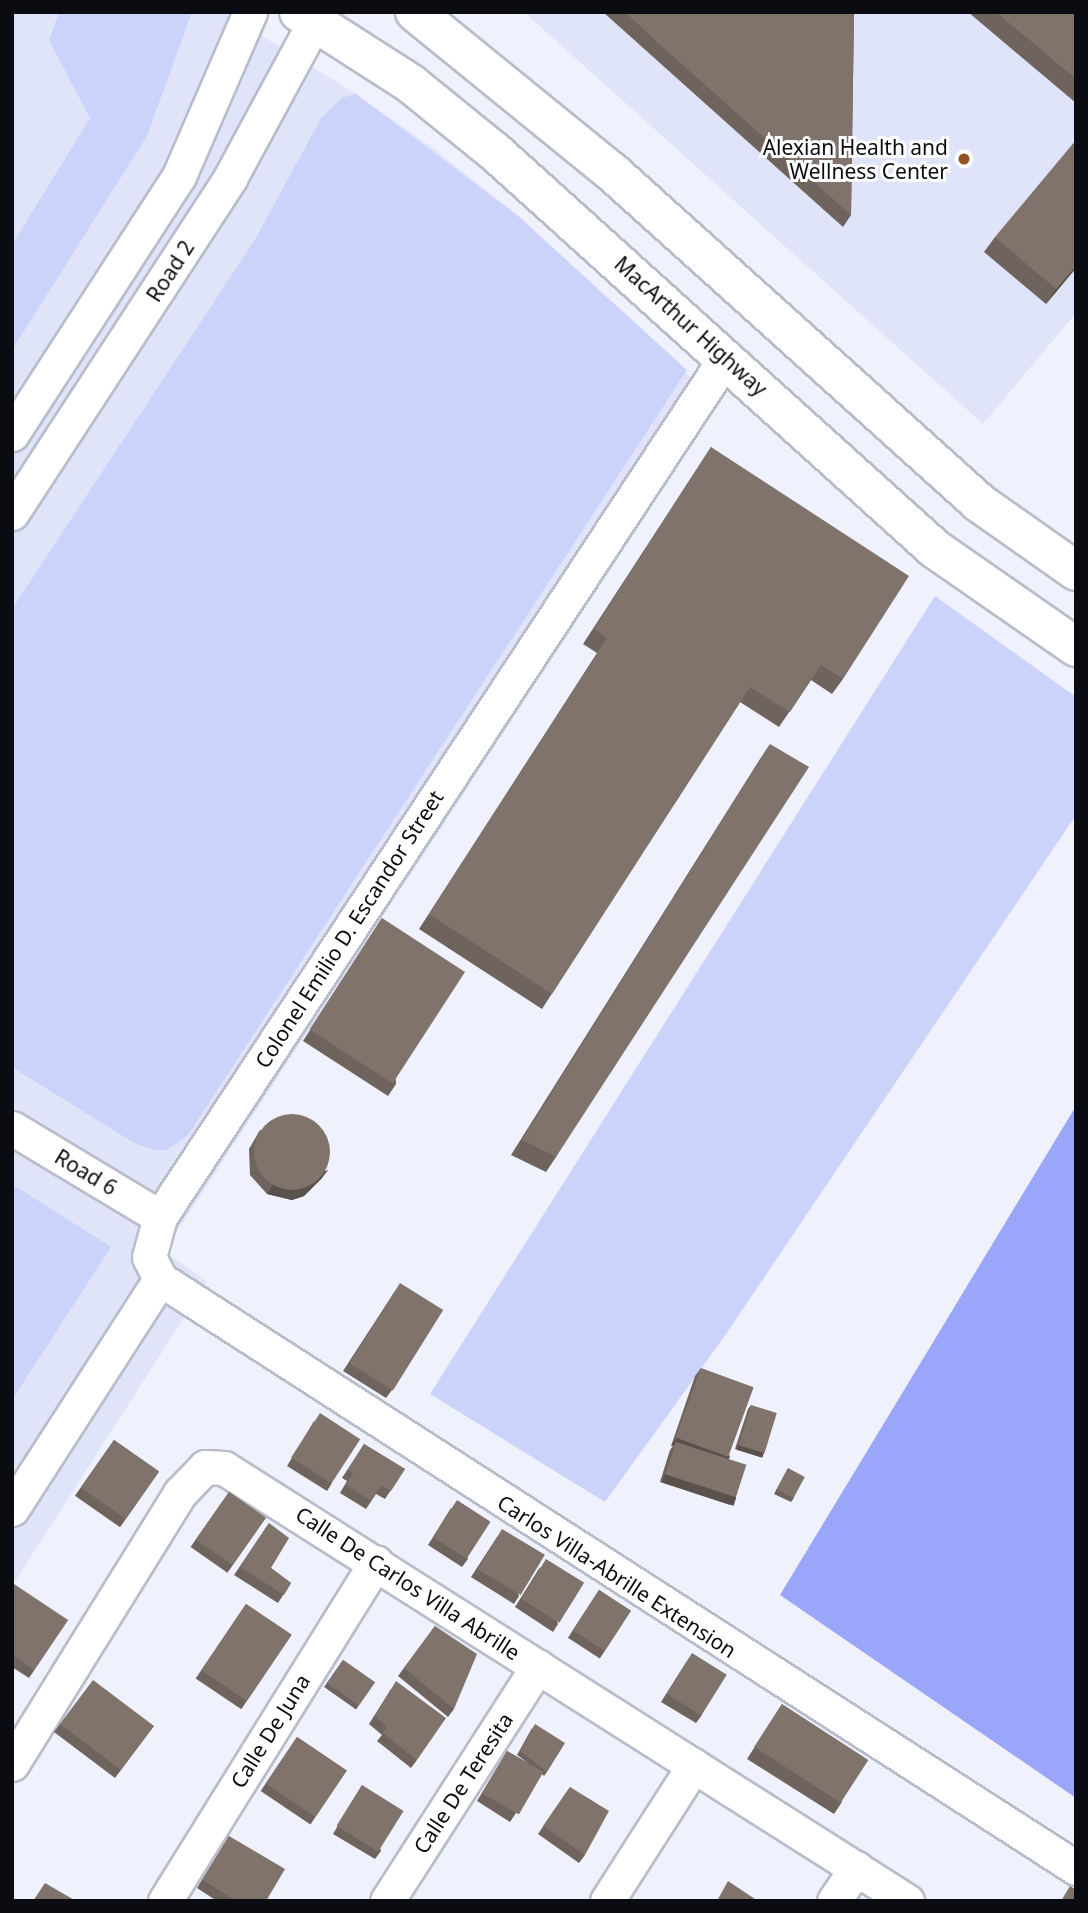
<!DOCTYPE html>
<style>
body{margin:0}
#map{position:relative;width:1088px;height:1913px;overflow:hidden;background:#eff1fd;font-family:"Noto Sans",sans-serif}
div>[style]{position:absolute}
.built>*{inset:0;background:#dfe4f9}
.green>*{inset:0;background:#cbd3fb}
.forest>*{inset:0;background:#9aa6f9}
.roads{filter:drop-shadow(2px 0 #b9bcca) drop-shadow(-2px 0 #b9bcca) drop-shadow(0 2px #b9bcca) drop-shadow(0 -2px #b9bcca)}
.minor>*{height:33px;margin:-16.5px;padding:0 16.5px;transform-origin:16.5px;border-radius:16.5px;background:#fff}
.primary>*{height:38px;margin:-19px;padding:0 19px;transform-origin:19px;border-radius:19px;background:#fff}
.wall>*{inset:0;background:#6e635d;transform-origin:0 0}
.shaded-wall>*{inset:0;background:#5a504c;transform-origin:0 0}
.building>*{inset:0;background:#80736c;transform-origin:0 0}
.round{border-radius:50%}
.dots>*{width:19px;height:19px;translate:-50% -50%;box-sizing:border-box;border:4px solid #fff;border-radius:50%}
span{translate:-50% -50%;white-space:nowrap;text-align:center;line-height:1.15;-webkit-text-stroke:6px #fff;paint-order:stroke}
.poi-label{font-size:21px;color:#0b0c11}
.right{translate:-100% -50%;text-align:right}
.street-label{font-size:21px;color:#0b0c11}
.frame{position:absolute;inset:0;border:14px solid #0b0c11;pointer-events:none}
</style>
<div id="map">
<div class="built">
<i style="clip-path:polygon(12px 12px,223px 12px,356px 94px,434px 149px,519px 216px,719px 404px,164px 1251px,207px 1282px,12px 1586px)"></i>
<i style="clip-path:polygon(524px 12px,1076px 12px,1076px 313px,983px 424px)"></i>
</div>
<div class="green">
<i style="clip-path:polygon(59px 12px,192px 12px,147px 136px,12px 350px,12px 245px,90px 118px,49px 40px)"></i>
<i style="clip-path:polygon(356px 94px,518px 216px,687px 370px,188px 1135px,167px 1150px,154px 1150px,134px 1143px,12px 1067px,12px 609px,254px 241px,322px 117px,342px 98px)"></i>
<i style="clip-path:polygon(935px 596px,1076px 697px,1076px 815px,726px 1334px,605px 1502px,430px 1394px)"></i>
<i style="clip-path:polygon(12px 1184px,111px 1247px,12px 1400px)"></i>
</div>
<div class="forest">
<i style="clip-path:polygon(1076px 1106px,1076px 1798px,780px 1595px)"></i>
</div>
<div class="roads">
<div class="minor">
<i style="left:726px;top:357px;width:1030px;rotate:123.35deg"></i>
<i style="left:160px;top:1217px;width:41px;rotate:105.4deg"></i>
<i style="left:149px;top:1257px;width:25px;rotate:63deg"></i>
<i style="left:160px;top:1279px;width:1089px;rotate:32.74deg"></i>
<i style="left:12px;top:434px;width:307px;rotate:-57.1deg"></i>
<i style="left:179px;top:176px;width:179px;rotate:-66.6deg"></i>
<i style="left:12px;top:513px;width:400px;rotate:-56.9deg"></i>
<i style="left:230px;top:178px;width:179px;rotate:-61.6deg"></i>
<i style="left:12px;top:1128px;width:173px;rotate:31deg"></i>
<i style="left:12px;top:1509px;width:274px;rotate:-57.2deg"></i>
<i style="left:12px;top:1764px;width:319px;rotate:-58.2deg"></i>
<i style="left:180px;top:1493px;width:36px;rotate:-46deg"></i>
<i style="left:205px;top:1467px;width:19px;rotate:3deg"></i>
<i style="left:224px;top:1468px;width:809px;rotate:32.37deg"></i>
<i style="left:165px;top:1901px;width:399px;rotate:-58.1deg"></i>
<i style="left:387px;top:1901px;width:279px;rotate:-57.3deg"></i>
<i style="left:607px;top:1901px;width:161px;rotate:-57.4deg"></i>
<i style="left:834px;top:1901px;width:40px;rotate:-56deg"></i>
</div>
<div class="primary">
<i style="left:299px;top:12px;width:133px;rotate:32.7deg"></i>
<i style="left:411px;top:84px;width:108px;rotate:39deg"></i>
<i style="left:495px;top:152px;width:593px;rotate:42.06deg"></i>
<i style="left:935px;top:549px;width:172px;rotate:34.8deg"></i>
<i style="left:415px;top:12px;width:254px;rotate:39.1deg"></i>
<i style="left:612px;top:172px;width:493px;rotate:42deg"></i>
<i style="left:978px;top:502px;width:120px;rotate:35.1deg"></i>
</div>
</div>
<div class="wall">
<i style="clip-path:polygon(603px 12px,854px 12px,851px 215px,843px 227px)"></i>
<i style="clip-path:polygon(968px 12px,1076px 12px,1076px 103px)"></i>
<i style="clip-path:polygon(995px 237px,1076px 268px,1046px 304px,984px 252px)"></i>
<i style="clip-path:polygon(711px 447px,843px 679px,832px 694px,811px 680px,779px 727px,740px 702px,542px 1009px,419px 929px,597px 653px,583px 644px)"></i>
<i style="clip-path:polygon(770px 744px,556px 1157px,546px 1172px,511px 1155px,760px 759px)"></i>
<i style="clip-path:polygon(382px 918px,396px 1084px,388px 1096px,303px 1041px)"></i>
<i style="clip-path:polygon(260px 1130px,322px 1178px,304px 1196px,292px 1200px,267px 1194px,250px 1175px,249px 1149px)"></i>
<i style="clip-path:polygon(395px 1291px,392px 1390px,386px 1398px,343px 1371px)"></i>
<i style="clip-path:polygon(701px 1368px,730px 1457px,728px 1459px,736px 1497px,730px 1505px,660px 1482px,670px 1450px,673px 1446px,671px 1446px,695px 1376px)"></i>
<i style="clip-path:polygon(751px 1405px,764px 1453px,761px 1457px,735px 1449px,748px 1409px)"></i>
<i style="clip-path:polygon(314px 1421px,332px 1483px,327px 1491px,287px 1466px)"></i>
<i style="left:114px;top:1440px;width:55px;height:68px;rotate:35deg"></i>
<i style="clip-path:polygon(364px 1444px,405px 1469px,385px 1499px,376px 1494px,366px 1509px,340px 1493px,347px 1481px,342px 1478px)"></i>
<i style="clip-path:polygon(788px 1468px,794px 1498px,791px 1502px,774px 1494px)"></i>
<i style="left:229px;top:1492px;width:45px;height:67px;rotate:35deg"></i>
<i style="clip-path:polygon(451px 1508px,468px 1559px,462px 1567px,428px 1545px)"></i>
<i style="clip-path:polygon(269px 1523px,271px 1568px,291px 1583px,278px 1603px,234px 1575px)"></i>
<i style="clip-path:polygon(497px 1537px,519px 1596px,514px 1604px,471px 1577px)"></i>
<i style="clip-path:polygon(540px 1567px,558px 1624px,553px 1632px,515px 1607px)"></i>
<i style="clip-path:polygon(12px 1587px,68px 1620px,29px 1678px,12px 1667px)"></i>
<i style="left:599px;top:1590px;width:38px;height:57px;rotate:33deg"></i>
<i style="left:246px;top:1604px;width:55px;height:90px;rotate:34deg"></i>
<i style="clip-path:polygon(435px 1626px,454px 1709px,448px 1717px,398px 1676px)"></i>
<i style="left:343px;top:1660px;width:39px;height:33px;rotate:35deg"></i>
<i style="clip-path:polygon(687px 1661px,702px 1715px,696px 1723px,661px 1702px)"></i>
<i style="clip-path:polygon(391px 1689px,417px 1760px,411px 1768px,377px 1741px,382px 1735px,369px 1724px)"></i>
<i style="clip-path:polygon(782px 1704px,842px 1802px,834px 1814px,747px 1759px)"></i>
<i style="clip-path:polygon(60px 1724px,154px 1726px,115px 1778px,54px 1732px)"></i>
<i style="clip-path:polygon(532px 1728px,547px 1772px,544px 1776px,542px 1774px,510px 1822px,477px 1801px,507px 1751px,528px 1763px,517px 1755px)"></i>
<i style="left:297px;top:1737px;width:60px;height:65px;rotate:34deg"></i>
<i style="clip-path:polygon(362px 1785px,381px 1851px,375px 1859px,333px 1834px)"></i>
<i style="clip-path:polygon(570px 1787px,585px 1855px,579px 1863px,538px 1834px)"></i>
<i style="clip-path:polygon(229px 1836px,266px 1901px,217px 1901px,197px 1888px)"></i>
</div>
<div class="shaded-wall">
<i style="clip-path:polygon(1076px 266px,1076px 268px,1046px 304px,1056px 289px)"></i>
<i style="clip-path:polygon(328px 1170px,322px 1178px,304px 1196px,292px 1200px,267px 1194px,272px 1186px)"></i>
<i style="clip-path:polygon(677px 1438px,730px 1457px,724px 1465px,676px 1442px,673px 1446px,671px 1446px)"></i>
<i style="left:738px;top:1445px;width:27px;height:5px;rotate:17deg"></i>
<i style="left:665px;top:1474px;width:75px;height:9px;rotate:18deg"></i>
</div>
<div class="building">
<i style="clip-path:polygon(625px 12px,854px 12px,851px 215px,657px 42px)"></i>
<i style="clip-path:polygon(996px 12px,1076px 12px,1076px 79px)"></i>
<i style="clip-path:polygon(1076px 140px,1076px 266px,1056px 289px,995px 237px)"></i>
<i style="clip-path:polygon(711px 447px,909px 576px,843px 679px,821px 665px,790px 712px,750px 687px,552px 994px,429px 914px,607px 638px,594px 629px)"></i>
<i style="clip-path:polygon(770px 744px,809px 767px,556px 1157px,522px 1140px)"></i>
<i style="left:382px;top:918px;width:99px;height:133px;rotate:33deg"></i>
<i class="round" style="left:254px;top:1114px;width:76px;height:76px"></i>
<i style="left:400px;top:1283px;width:51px;height:95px;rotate:32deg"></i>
<i style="left:701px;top:1368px;width:56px;height:74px;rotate:20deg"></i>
<i style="left:751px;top:1405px;width:27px;height:42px;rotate:17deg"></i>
<i style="left:320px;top:1413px;width:48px;height:53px;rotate:33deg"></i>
<i style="left:114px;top:1440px;width:55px;height:58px;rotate:35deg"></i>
<i style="left:676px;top:1442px;width:74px;height:34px;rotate:18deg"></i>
<i style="clip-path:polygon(364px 1444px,405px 1469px,391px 1491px,381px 1486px,371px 1501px,346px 1485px,353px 1473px,348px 1470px)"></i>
<i style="left:788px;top:1468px;width:19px;height:24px;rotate:28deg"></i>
<i style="left:229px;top:1492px;width:45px;height:58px;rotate:35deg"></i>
<i style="left:457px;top:1500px;width:40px;height:44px;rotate:33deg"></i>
<i style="clip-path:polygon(269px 1523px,289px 1538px,271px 1568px,291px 1583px,284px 1595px,240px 1567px)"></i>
<i style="left:502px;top:1529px;width:50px;height:47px;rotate:31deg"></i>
<i style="left:546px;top:1559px;width:45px;height:47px;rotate:32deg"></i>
<i style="clip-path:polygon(14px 1584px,68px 1620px,34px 1670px,12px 1655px,12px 1588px)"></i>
<i style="left:599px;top:1590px;width:38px;height:48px;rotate:33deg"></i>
<i style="left:246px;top:1604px;width:55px;height:80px;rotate:34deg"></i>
<i style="clip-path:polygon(435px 1626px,477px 1654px,454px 1709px,404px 1668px)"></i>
<i style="left:692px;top:1653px;width:41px;height:48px;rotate:32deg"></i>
<i style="left:343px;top:1660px;width:39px;height:28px;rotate:35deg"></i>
<i style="left:93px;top:1680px;width:76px;height:55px;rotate:37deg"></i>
<i style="clip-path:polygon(396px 1681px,446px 1718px,417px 1760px,383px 1733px,387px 1727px,375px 1716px)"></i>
<i style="left:782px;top:1704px;width:103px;height:51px;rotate:33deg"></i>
<i style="clip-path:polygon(535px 1724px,565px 1743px,547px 1772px,520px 1751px)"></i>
<i style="left:297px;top:1737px;width:60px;height:56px;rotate:34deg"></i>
<i style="left:507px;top:1751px;width:42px;height:49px;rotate:30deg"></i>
<i style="left:362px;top:1785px;width:49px;height:48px;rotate:32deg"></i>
<i style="clip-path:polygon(570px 1787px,609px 1811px,585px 1855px,543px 1826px)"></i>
<i style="clip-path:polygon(229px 1836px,285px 1869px,266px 1901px,236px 1901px,203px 1880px)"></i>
<i style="clip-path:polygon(728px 1881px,758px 1901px,717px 1901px)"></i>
<i style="clip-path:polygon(45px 1883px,76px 1901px,33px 1901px)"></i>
<i style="clip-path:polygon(1070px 1886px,1076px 1890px,1076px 1901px,1061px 1901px)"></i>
</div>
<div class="dots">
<i style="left:964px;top:159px;background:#955221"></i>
</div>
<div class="poi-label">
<span class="right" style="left:948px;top:159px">Alexian Health and<br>Wellness Center</span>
</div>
<div class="street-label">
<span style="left:170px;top:271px;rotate:-57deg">Road 2</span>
<span style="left:691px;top:326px;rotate:42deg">MacArthur Highway</span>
<span style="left:349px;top:929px;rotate:-57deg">Colonel Emilio D. Escandor Street</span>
<span style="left:86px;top:1172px;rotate:31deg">Road 6</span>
<span style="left:617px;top:1576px;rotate:33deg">Carlos Villa-Abrille Extension</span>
<span style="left:408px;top:1583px;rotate:33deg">Calle De Carlos Villa Abrille</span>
<span style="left:270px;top:1731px;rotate:-58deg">Calle De Juna</span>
<span style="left:463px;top:1783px;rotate:-57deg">Calle De Teresita</span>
</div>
<div class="frame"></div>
</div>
